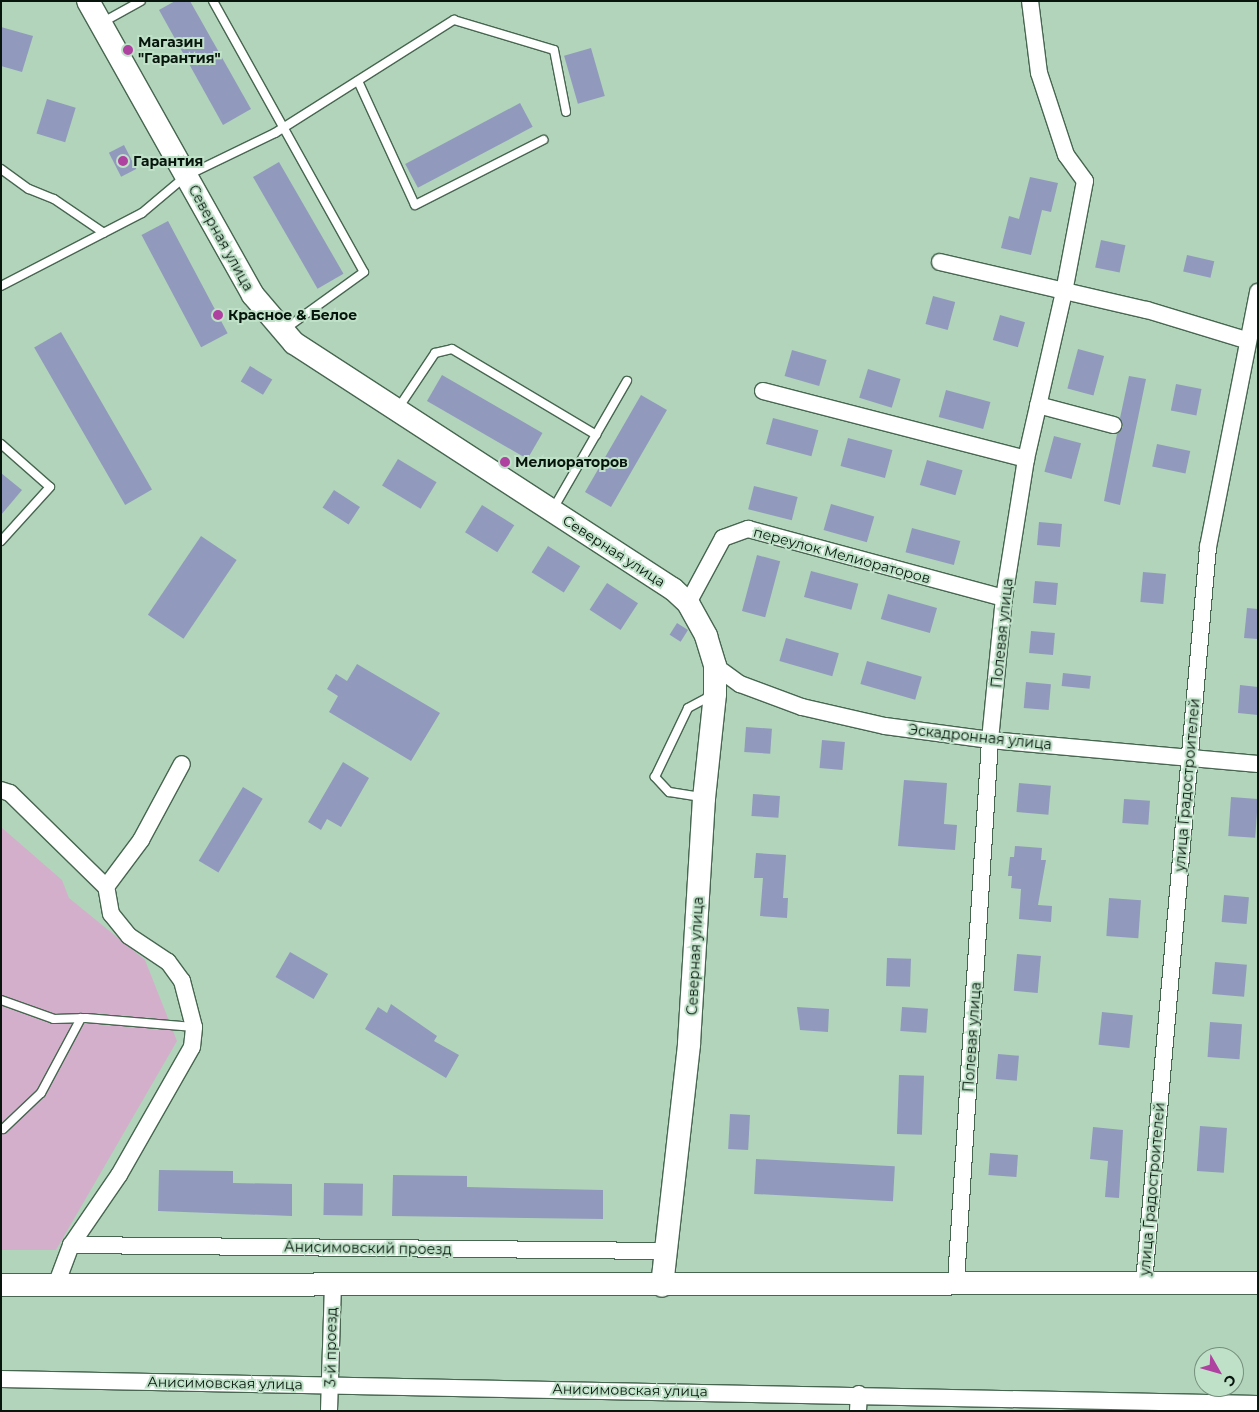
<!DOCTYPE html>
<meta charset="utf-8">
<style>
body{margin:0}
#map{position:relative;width:1259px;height:1412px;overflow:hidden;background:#b2d4bb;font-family:Montserrat,sans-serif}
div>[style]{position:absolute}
.green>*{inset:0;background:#d4afcc}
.building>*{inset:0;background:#919abc;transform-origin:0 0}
.roads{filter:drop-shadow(1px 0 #476650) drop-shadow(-1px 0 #476650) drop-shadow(0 1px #476650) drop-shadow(0 -1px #476650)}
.lane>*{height:8px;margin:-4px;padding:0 4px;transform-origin:4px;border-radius:4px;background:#fff}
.street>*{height:16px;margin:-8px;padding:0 8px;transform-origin:8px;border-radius:8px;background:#fff}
.secondary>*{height:22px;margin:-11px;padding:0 11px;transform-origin:11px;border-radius:11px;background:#fff}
.dots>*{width:14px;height:14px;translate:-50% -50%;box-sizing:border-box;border:2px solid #bfe1c8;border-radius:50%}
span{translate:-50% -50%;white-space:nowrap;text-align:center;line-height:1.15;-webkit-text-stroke:4px #bfe1c8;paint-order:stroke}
.poi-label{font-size:14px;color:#08150c;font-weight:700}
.left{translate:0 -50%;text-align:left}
.street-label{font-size:14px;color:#08150c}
.frame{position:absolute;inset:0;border:2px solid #08150c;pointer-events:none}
.north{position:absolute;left:1194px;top:1347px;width:50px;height:50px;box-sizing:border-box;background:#bfe1c8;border:1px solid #768f7d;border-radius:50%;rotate:128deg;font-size:14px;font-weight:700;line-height:20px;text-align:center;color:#08150c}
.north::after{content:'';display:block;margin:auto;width:18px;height:22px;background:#af42a1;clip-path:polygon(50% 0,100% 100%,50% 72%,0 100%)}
</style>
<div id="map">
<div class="green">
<i style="clip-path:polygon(1px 827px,62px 880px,69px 898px,145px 960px,177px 1041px,56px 1250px,1px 1250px)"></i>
</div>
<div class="building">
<i style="clip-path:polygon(175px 1px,190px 1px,251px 109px,223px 125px,159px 10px)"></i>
<i style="clip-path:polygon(1px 27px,33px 36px,22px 72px,1px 66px)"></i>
<i style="left:591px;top:48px;width:50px;height:28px;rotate:74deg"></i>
<i style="left:47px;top:99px;width:30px;height:36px;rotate:17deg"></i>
<i style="left:520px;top:103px;width:27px;height:130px;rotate:62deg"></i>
<i style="left:124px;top:145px;width:27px;height:17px;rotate:63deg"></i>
<i style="left:279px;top:162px;width:129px;height:30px;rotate:60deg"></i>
<i style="clip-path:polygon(1030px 177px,1058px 183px,1051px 212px,1042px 210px,1031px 255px,1001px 248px,1009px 216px,1019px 219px)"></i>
<i style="left:168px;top:221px;width:127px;height:30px;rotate:62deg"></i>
<i style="left:1101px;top:240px;width:25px;height:28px;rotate:12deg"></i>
<i style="left:1187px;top:255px;width:28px;height:17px;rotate:13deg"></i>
<i style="left:933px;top:296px;width:23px;height:29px;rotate:15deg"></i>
<i style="left:1000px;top:315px;width:26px;height:26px;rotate:16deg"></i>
<i style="left:61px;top:332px;width:182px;height:31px;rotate:60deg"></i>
<i style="left:1078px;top:349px;width:27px;height:41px;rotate:15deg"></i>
<i style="left:792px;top:350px;width:36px;height:27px;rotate:16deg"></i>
<i style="left:250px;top:366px;width:26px;height:18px;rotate:31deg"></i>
<i style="left:868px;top:369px;width:34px;height:30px;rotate:17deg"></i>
<i style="left:442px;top:375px;width:116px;height:30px;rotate:30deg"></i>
<i style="clip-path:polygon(1129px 376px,1146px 379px,1120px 505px,1104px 501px,1117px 434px,1123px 427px,1120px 418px)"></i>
<i style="left:1176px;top:384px;width:26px;height:27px;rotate:11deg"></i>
<i style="left:946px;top:390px;width:46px;height:28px;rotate:15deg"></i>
<i style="left:641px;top:395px;width:30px;height:112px;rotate:30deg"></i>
<i style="left:773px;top:418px;width:47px;height:27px;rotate:15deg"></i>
<i style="left:1054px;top:436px;width:28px;height:37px;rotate:15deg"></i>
<i style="left:848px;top:438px;width:46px;height:29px;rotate:15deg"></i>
<i style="left:1157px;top:444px;width:34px;height:23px;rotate:12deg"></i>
<i style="left:398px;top:459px;width:45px;height:31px;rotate:31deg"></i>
<i style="left:927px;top:460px;width:37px;height:26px;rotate:16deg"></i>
<i style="clip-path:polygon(1px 473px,22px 490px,1px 515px)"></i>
<i style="left:754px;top:486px;width:45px;height:24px;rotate:14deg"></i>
<i style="left:334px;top:490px;width:31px;height:21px;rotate:33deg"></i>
<i style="left:831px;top:504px;width:45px;height:27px;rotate:16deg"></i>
<i style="left:482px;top:505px;width:38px;height:32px;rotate:32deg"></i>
<i style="left:1039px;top:522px;width:23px;height:23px;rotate:5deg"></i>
<i style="left:912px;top:528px;width:50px;height:25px;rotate:15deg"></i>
<i style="left:201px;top:536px;width:43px;height:95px;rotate:34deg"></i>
<i style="left:548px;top:546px;width:38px;height:31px;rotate:32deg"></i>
<i style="left:757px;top:555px;width:24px;height:58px;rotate:15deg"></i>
<i style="left:811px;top:571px;width:49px;height:27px;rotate:15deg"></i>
<i style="left:1143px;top:572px;width:23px;height:30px;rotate:5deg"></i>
<i style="left:1035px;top:581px;width:23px;height:22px;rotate:5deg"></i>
<i style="left:607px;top:583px;width:37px;height:32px;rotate:33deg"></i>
<i style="left:888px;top:594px;width:51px;height:26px;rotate:16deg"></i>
<i style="clip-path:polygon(1247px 608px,1258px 609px,1258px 639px,1244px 638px)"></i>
<i style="left:677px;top:623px;width:13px;height:14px;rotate:32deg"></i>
<i style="left:1031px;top:631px;width:24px;height:22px;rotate:5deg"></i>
<i style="left:786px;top:638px;width:55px;height:24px;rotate:16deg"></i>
<i style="left:867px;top:661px;width:57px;height:24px;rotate:16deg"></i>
<i style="clip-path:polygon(357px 664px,440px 713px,411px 761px,329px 712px,338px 696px,327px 689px,336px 674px,347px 681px)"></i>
<i style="left:1063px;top:673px;width:28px;height:13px;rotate:6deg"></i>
<i style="left:1026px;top:682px;width:25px;height:26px;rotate:5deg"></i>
<i style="clip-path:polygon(1240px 685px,1258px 687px,1258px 715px,1238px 713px)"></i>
<i style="left:746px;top:727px;width:26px;height:25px;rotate:4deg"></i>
<i style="left:822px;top:740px;width:23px;height:28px;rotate:5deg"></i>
<i style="clip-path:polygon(343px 762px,369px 778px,341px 827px,327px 819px,321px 830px,308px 822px)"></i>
<i style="clip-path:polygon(904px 780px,947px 783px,944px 824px,957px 825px,955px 850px,898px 846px)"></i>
<i style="left:1019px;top:783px;width:32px;height:29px;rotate:5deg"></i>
<i style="left:243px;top:787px;width:23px;height:86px;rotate:31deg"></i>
<i style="left:753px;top:794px;width:27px;height:22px;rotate:4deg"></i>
<i style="left:1231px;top:797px;width:27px;height:39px;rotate:4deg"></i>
<i style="left:1124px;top:799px;width:26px;height:24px;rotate:4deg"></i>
<i style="clip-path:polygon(1015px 846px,1042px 848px,1041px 860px,1046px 860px,1038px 905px,1052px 906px,1051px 922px,1019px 919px,1021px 889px,1011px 888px,1012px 876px,1008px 876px,1010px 857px,1014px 857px)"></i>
<i style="clip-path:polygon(756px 853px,786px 855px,783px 898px,788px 898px,787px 918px,760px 916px,763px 878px,754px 878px)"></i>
<i style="left:1224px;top:895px;width:25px;height:27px;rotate:5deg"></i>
<i style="left:1109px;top:898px;width:32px;height:38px;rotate:4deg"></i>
<i style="left:290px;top:952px;width:44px;height:29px;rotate:30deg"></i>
<i style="left:1017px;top:954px;width:24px;height:37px;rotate:5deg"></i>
<i style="left:887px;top:958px;width:24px;height:28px;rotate:2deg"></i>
<i style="left:1215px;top:962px;width:32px;height:32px;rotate:5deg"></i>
<i style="clip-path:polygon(391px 1004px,437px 1036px,434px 1041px,459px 1055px,446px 1078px,365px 1029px,378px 1007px,387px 1013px)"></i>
<i style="clip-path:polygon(797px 1007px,829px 1009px,828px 1032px,800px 1030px)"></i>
<i style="left:902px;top:1007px;width:26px;height:24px;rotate:4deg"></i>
<i style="left:1102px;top:1012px;width:31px;height:33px;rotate:6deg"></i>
<i style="left:1210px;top:1022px;width:32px;height:35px;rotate:4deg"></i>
<i style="left:998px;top:1054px;width:21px;height:25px;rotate:5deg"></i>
<i style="left:899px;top:1075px;width:25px;height:59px;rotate:2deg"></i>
<i style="left:730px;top:1114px;width:20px;height:35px;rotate:3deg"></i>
<i style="left:1200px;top:1126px;width:27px;height:45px;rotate:4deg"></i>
<i style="clip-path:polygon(1093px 1127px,1123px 1130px,1119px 1198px,1105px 1197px,1108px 1161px,1090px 1159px)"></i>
<i style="left:990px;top:1153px;width:28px;height:22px;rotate:4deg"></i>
<i style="left:756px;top:1159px;width:139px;height:35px;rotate:3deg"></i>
<i style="clip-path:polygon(159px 1170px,233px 1171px,233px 1183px,292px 1184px,292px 1216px,158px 1211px)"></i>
<i style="clip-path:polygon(393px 1175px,467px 1176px,467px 1187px,603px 1190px,603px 1219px,392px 1216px)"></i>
<i style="left:324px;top:1183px;width:39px;height:32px;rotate:1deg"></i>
</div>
<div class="roads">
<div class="lane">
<i style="left:213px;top:1px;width:310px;rotate:60.9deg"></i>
<i style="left:364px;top:272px;width:97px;rotate:144.2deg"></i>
<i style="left:103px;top:22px;width:43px;rotate:-28.9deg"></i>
<i style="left:358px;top:81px;width:136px;rotate:65.3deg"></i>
<i style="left:415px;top:205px;width:144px;rotate:-26.9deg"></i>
<i style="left:1px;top:169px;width:34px;rotate:36deg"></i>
<i style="left:29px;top:189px;width:27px;rotate:22deg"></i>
<i style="left:54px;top:199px;width:60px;rotate:34.2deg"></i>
<i style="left:1px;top:286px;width:159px;rotate:-27.4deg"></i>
<i style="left:142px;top:213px;width:57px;rotate:-40.1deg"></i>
<i style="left:186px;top:176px;width:99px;rotate:-25.8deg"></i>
<i style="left:275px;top:133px;width:212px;rotate:-32.3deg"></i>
<i style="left:454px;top:20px;width:104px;rotate:16.7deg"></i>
<i style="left:554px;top:50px;width:63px;rotate:79deg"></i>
<i style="left:399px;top:407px;width:65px;rotate:-56.3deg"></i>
<i style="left:435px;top:353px;width:17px;rotate:-13deg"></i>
<i style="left:452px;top:349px;width:168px;rotate:30.8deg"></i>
<i style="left:1px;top:444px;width:65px;rotate:41.3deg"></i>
<i style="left:50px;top:487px;width:73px;rotate:132.2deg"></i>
<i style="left:553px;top:509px;width:148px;rotate:-60deg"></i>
<i style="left:701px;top:797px;width:32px;rotate:-171deg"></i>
<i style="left:669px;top:792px;width:21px;rotate:-133deg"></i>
<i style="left:655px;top:777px;width:76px;rotate:-64.4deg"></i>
<i style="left:688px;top:708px;width:26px;rotate:-28deg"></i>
<i style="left:1px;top:1000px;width:56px;rotate:19.7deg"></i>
<i style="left:54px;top:1019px;width:32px;rotate:-2deg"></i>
<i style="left:86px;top:1018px;width:108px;rotate:4.8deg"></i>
<i style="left:3px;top:1129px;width:52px;rotate:-43.5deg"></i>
<i style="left:41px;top:1093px;width:85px;rotate:-61.9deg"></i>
</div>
<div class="street">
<i style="left:940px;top:262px;width:212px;rotate:13.1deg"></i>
<i style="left:1147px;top:310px;width:103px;rotate:16.9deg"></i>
<i style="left:763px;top:391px;width:272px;rotate:14.5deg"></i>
<i style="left:1038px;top:405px;width:78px;rotate:14.9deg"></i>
<i style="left:688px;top:603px;width:74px;rotate:-61.7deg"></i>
<i style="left:723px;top:538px;width:27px;rotate:-20deg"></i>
<i style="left:748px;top:529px;width:265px;rotate:15.1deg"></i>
<i style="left:715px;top:666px;width:31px;rotate:36deg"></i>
<i style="left:740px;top:684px;width:66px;rotate:20.4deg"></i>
<i style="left:802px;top:707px;width:85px;rotate:12.9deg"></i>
<i style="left:885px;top:726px;width:106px;rotate:7.6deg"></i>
<i style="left:990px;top:740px;width:269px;rotate:5.1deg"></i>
<i style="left:1px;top:790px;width:9px;rotate:18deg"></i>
<i style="left:10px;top:793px;width:134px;rotate:44.4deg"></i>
<i style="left:71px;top:1245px;width:595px;rotate:0.58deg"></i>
<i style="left:956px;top:1282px;width:543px;rotate:-86.41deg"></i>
<i style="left:990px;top:740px;width:143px;rotate:-84.4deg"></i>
<i style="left:1004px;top:598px;width:141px;rotate:-81deg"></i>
<i style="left:1026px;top:459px;width:171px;rotate:-77.2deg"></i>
<i style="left:1064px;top:292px;width:113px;rotate:-79.3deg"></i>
<i style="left:1085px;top:181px;width:32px;rotate:-126deg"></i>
<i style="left:1066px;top:155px;width:86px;rotate:-108.2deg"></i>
<i style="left:1039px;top:73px;width:73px;rotate:-97.1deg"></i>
<i style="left:1144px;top:1283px;width:739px;rotate:-85.03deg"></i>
<i style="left:1208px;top:547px;width:260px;rotate:-78.9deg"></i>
<i style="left:56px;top:1285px;width:43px;rotate:-69.4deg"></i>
<i style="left:71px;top:1245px;width:85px;rotate:-55.6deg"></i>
<i style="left:119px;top:1175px;width:147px;rotate:-60.3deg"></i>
<i style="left:192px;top:1047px;width:20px;rotate:-84deg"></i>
<i style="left:194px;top:1027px;width:48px;rotate:-104.6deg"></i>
<i style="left:182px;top:981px;width:24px;rotate:-126deg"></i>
<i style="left:168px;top:962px;width:47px;rotate:-146.3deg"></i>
<i style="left:129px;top:936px;width:28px;rotate:-129deg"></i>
<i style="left:111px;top:914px;width:27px;rotate:-100deg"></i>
<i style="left:106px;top:887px;width:59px;rotate:-53.3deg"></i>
<i style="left:141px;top:840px;width:86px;rotate:-61.7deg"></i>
<i style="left:1px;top:1379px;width:1257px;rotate:1.14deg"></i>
<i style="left:329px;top:1411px;width:128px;rotate:-88.2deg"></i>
<i style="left:858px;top:1411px;width:17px;rotate:-87deg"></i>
</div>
<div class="secondary">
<i style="left:88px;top:1px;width:337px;rotate:60.7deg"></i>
<i style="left:253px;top:295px;width:63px;rotate:49.5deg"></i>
<i style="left:294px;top:343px;width:452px;rotate:33deg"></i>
<i style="left:673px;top:589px;width:21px;rotate:43deg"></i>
<i style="left:688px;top:603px;width:38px;rotate:61deg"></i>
<i style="left:706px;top:636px;width:31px;rotate:73deg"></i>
<i style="left:715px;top:666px;width:28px;rotate:90deg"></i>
<i style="left:715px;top:694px;width:105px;rotate:96deg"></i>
<i style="left:704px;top:798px;width:247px;rotate:93.5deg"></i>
<i style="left:689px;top:1045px;width:242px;rotate:96.4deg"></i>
<i style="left:1px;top:1285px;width:1257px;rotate:-0.09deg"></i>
</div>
</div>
<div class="dots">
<i style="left:128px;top:50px;background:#af42a1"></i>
<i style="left:123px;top:161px;background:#af42a1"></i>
<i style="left:218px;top:315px;background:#af42a1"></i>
<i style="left:505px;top:462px;background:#af42a1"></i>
</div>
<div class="poi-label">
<span class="left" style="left:138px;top:50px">Магазин<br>"Гарантия"</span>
<span class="left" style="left:133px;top:161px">Гарантия</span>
<span class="left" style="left:228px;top:315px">Красное &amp; Белое</span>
<span class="left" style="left:515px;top:462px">Мелиораторов</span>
</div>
<div class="street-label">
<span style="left:221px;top:238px;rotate:61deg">Северная улица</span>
<span style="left:614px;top:551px;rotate:33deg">Северная улица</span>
<span style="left:842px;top:555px;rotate:15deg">переулок Мелиораторов</span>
<span style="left:1002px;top:633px;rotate:-84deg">Полевая улица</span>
<span style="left:980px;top:737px;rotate:6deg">Эскадронная улица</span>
<span style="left:1187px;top:785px;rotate:-85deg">улица Градостроителей</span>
<span style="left:695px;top:956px;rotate:-87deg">Северная улица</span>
<span style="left:972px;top:1037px;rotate:-86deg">Полевая улица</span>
<span style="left:1152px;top:1189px;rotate:-85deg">улица Градостроителей</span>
<span style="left:368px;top:1248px;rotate:1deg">Анисимовский проезд</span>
<span style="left:331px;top:1347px;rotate:-89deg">3-й проезд</span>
<span style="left:225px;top:1383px;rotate:1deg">Анисимовская улица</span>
<span style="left:630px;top:1390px;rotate:1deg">Анисимовская улица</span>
</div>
<div class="frame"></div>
<div class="north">С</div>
</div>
